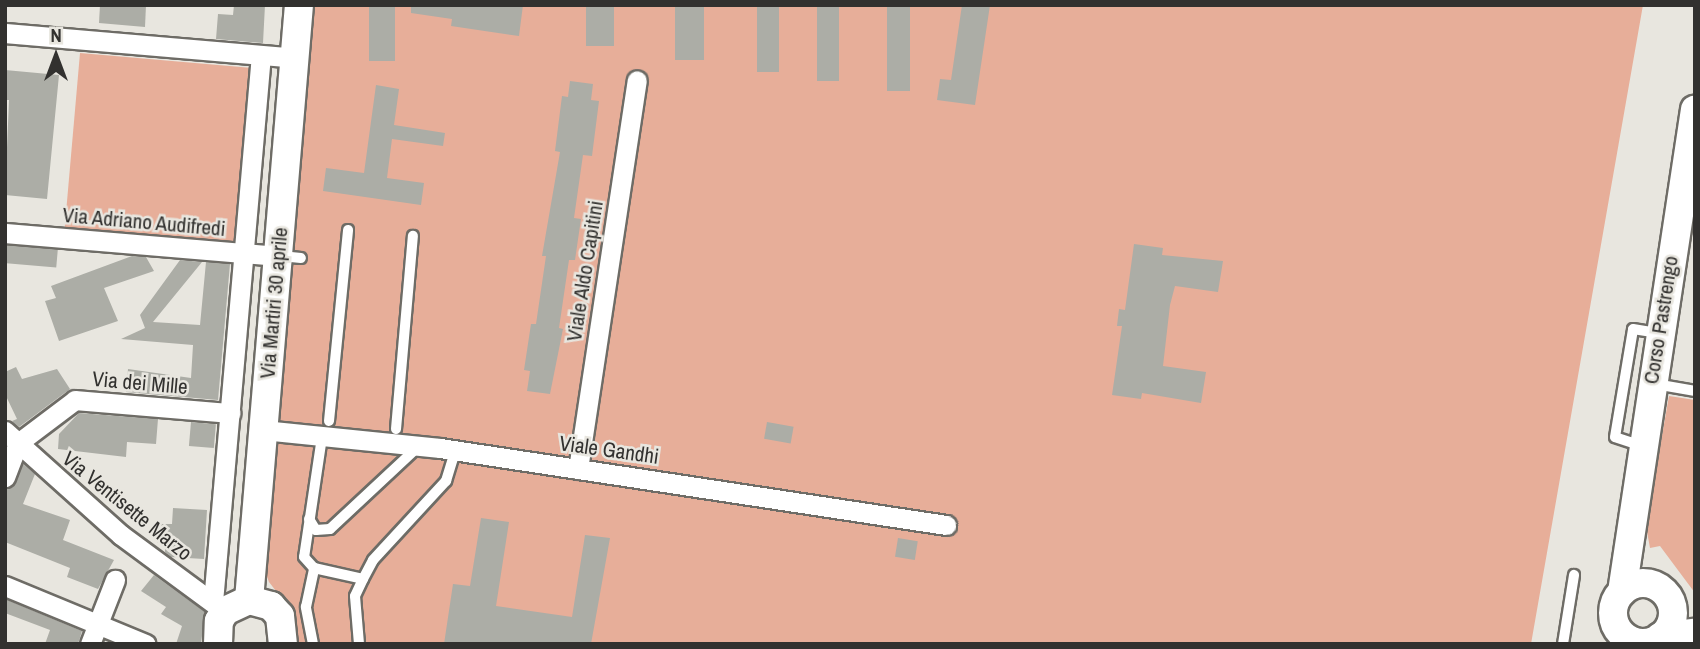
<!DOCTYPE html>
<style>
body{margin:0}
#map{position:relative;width:1700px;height:649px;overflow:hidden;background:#e8e6df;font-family:"Archivo Narrow",sans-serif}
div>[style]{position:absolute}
.green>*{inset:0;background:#e7ae99;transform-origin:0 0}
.building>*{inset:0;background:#acada6;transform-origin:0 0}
.roads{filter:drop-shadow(2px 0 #6e6c66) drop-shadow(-2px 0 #6e6c66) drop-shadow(0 2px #6e6c66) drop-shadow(0 -2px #6e6c66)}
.lane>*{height:10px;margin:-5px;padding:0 5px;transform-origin:5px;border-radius:5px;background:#fff}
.street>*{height:19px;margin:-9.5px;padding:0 9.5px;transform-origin:9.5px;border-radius:9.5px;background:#fff}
.secondary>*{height:28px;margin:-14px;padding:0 14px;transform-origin:14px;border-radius:14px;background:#fff}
.secondary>.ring{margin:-14px;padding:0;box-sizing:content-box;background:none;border:28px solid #fff;border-radius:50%}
span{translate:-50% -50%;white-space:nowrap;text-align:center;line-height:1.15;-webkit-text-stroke:5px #e8e6df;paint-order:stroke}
.street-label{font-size:21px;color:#32312f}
.frame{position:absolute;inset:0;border:7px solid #32312f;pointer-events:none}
.north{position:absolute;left:21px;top:21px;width:70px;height:70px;-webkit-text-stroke:5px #e8e6df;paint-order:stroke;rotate:0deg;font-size:19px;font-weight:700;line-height:28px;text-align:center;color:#32312f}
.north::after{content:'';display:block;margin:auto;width:24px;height:32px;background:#32312f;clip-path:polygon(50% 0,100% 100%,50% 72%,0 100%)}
</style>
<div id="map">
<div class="green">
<i style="clip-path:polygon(309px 5px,1643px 5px,1531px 644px,298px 644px,296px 617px,269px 582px,263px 566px)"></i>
<i style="left:80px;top:53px;width:173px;height:177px;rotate:5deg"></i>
<i style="clip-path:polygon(1669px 396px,1695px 400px,1695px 593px,1660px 546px,1650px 548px,1646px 526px)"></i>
</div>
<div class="building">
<i style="clip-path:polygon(100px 5px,146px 5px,145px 27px,99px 23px)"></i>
<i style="clip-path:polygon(234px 5px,265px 5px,263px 43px,216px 39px,218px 14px,233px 15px)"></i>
<i style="left:369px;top:5px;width:26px;height:56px"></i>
<i style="clip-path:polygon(411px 5px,523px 5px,519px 36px,451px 26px,452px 19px,411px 13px)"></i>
<i style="left:586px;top:5px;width:28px;height:41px"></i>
<i style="left:675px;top:5px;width:29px;height:55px"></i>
<i style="left:757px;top:5px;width:22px;height:67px"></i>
<i style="left:817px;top:5px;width:22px;height:76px"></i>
<i style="left:887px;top:5px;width:23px;height:86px"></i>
<i style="clip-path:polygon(962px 5px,990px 5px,975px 105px,937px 100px,940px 79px,951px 80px)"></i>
<i style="clip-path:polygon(5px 70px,59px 75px,47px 199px,5px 195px,9px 100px,5px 100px)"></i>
<i style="clip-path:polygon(570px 81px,593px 84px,591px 100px,599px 101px,592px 156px,583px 155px,574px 218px,581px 219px,575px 260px,569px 260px,559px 328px,563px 329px,550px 394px,527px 391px,530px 371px,524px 370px,531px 324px,536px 324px,546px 256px,542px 256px,560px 152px,555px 151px,562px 96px,568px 97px)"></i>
<i style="clip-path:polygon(376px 85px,399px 89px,394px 125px,445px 133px,443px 146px,392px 139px,387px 178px,424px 183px,421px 205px,323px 191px,326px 168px,364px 173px)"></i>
<i style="clip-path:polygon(1134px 244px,1163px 248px,1162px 255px,1223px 261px,1218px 292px,1175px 286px,1170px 305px,1163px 366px,1206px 372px,1201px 403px,1142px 393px,1141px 399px,1112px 395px,1122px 326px,1117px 326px,1119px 309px,1125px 310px)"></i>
<i style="left:5px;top:245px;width:53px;height:18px;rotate:5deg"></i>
<i style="clip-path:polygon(132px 256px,146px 257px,154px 271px,104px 288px,118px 321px,59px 341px,45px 301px,56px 298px,51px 286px)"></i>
<i style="clip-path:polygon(180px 260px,202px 262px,153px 322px,200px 325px,206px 262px,230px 264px,218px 400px,126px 392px,128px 369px,191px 378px,193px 345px,121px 339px,145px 328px,140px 315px)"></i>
<i style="clip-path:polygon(16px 367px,22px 379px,57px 369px,70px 389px,19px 427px,12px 421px,17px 419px,5px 394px,5px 372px)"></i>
<i style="clip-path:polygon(79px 413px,158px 419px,156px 444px,127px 442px,126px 457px,58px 449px,59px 434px)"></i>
<i style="left:191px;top:422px;width:25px;height:24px;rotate:5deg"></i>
<i style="left:767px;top:422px;width:27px;height:17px;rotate:10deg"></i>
<i style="clip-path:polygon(23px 464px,35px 474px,23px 504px,70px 520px,63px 540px,114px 560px,98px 589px,67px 577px,70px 568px,5px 542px,5px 489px,16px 482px)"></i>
<i style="clip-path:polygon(173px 508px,207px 510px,204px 559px,171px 557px,165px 552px,165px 543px,157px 543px,159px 524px,172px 524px)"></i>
<i style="clip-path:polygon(481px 518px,509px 522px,496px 606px,572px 617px,585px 535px,610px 538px,591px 644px,444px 644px,453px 584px,470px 586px)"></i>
<i style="left:898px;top:538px;width:20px;height:19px;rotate:9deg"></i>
<i style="clip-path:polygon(154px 575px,205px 612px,201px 644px,176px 644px,182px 626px,161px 614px,166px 607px,141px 591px)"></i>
<i style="clip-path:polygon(5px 599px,82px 631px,78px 644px,45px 644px,50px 630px,5px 613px)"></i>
</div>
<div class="roads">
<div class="lane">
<i style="left:281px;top:256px;width:20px;rotate:6deg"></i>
<i style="left:1655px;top:384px;width:41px;rotate:9.9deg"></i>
<i style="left:329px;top:421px;width:192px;rotate:-84.3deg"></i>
<i style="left:396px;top:429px;width:194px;rotate:-85deg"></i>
<i style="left:322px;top:437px;width:121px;rotate:98.5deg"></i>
<i style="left:304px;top:557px;width:15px;rotate:48deg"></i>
<i style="left:314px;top:568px;width:50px;rotate:12.7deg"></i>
<i style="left:1642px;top:446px;width:28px;rotate:-162deg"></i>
<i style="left:1615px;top:437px;width:109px;rotate:-80.5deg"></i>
<i style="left:1633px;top:329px;width:26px;rotate:9deg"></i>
<i style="left:309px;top:519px;width:13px;rotate:58deg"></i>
<i style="left:316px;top:530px;width:14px;rotate:-4deg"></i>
<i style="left:330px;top:529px;width:120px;rotate:-43deg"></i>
<i style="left:313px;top:644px;width:38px;rotate:-101deg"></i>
<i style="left:306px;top:607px;width:40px;rotate:-78deg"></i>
<i style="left:359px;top:644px;width:48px;rotate:-94.8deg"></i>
<i style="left:355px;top:596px;width:19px;rotate:-65deg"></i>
<i style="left:363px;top:579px;width:21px;rotate:-62deg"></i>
<i style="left:373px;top:560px;width:108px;rotate:-47.3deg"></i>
<i style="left:446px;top:481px;width:31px;rotate:-73deg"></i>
<i style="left:1563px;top:644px;width:70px;rotate:-80.9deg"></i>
</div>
<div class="street">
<i style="left:5px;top:33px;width:290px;rotate:4.9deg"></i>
<i style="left:5px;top:233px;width:274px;rotate:4.8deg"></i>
<i style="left:263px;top:430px;width:178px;rotate:5.8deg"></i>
<i style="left:440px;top:448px;width:512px;rotate:8.65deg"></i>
<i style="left:5px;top:431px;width:156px;rotate:41.9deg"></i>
<i style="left:121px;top:535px;width:123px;rotate:36.4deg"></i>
<i style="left:578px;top:469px;width:393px;rotate:-81.4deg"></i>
<i style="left:5px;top:477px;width:36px;rotate:-69deg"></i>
<i style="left:18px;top:443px;width:71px;rotate:-37deg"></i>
<i style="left:75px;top:400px;width:156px;rotate:4.8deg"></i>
<i style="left:5px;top:586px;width:152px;rotate:22.4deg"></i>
<i style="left:213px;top:602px;width:549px;rotate:-84.99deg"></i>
<i style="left:90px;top:644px;width:69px;rotate:-68.7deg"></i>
</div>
<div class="secondary">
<i class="ring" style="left:1613px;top:583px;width:32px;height:32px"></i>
<i style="left:1622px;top:592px;width:488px;rotate:-81.4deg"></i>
<i style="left:249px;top:600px;width:597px;rotate:-85.2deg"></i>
<i style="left:1660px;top:637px;width:35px;rotate:-7deg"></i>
<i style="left:218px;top:644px;width:23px;rotate:-88deg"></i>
<i style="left:219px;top:621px;width:12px;rotate:-59deg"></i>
<i style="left:225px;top:611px;width:26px;rotate:-25deg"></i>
<i style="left:249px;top:600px;width:23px;rotate:15deg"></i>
<i style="left:271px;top:606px;width:13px;rotate:48deg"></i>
<i style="left:280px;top:616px;width:28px;rotate:84deg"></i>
</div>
</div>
<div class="street-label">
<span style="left:144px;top:222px;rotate:5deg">Via Adriano Audifredi</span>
<span style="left:585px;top:271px;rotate:-81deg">Viale Aldo Capitini</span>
<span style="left:274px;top:303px;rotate:-85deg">Via Martiri 30 aprile</span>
<span style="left:1661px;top:320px;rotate:-81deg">Corso Pastrengo</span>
<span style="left:140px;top:383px;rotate:5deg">Via dei Mille</span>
<span style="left:609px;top:450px;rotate:8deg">Viale Gandhi</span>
<span style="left:127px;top:506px;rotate:39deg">Via Ventisette Marzo</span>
</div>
<div class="frame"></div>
<div class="north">N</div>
</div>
